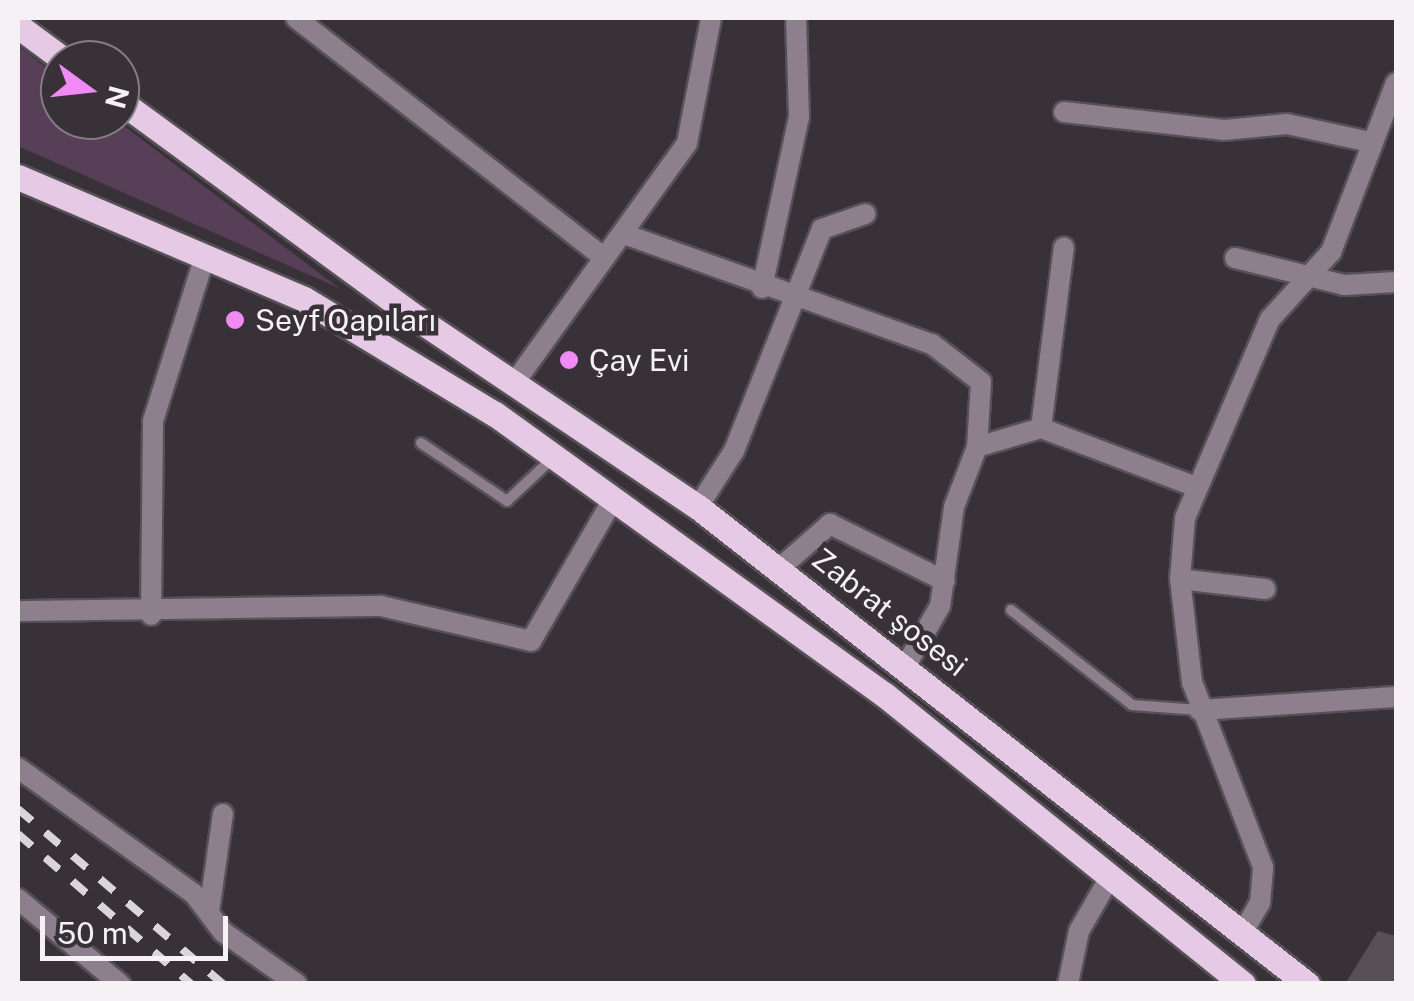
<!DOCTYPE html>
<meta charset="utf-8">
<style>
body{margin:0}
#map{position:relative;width:1414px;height:1001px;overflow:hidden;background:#383238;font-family:"Public Sans",sans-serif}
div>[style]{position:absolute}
.green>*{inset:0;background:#563f57}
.building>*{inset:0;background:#575157}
.roads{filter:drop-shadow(2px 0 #565156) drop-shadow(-2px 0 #565156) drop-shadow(0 2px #565156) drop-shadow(0 -2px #565156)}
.service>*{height:10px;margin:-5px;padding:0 5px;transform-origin:5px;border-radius:5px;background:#8d7f8c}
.minor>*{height:20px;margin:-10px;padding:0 10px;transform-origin:10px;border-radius:10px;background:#8d7f8c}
.primary>*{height:25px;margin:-12.5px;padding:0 12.5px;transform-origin:12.5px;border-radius:12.5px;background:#e5c9e5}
.rail>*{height:8px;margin-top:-4px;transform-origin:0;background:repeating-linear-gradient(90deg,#dad5da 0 18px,transparent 0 36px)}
.dots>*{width:28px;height:28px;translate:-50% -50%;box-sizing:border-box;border:5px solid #383238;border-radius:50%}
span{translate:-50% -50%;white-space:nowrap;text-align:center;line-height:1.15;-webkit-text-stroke:9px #383238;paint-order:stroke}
.poi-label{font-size:30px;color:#f5f1f5}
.left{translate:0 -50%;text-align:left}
.street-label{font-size:30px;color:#f5f1f5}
.frame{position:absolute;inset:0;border:20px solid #f5f1f5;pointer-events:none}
.north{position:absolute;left:40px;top:40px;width:100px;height:100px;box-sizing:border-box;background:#383238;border:2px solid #847e84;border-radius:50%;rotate:105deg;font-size:28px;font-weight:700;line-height:40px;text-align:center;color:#f5f1f5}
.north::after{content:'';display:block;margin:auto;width:35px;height:45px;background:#f18af4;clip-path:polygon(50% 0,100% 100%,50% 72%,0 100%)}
.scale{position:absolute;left:40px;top:916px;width:188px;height:45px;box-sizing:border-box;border:5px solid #f5f1f5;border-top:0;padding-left:12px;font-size:30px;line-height:35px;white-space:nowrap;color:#f5f1f5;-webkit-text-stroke:8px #383238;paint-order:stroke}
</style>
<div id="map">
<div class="green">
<i style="clip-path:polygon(18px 46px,60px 78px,60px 120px,116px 120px,339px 288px,18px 146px)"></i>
</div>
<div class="building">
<i style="clip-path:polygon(1378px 931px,1396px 936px,1396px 984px,1345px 984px)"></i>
</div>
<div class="roads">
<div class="service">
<i style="left:421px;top:443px;width:104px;rotate:34deg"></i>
<i style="left:507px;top:501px;width:64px;rotate:-43.1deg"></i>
<i style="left:1011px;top:610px;width:154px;rotate:38.1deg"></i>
<i style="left:1132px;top:705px;width:67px;rotate:4.3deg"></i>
</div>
<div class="minor">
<i style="left:296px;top:18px;width:390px;rotate:37.9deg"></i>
<i style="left:1064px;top:112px;width:161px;rotate:6.4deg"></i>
<i style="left:1224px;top:130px;width:63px;rotate:-5.4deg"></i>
<i style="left:1287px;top:124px;width:85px;rotate:12.2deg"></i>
<i style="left:624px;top:234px;width:327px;rotate:19.7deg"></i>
<i style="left:932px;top:344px;width:62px;rotate:37.8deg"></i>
<i style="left:981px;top:382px;width:65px;rotate:93.5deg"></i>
<i style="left:977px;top:447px;width:64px;rotate:111deg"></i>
<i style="left:954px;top:507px;width:100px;rotate:98deg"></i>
<i style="left:940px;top:606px;width:70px;rotate:119.8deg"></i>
<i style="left:1235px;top:258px;width:112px;rotate:13.9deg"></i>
<i style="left:1344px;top:285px;width:52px;rotate:-3.3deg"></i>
<i style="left:762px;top:288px;width:175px;rotate:-77.8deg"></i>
<i style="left:799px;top:117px;width:99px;rotate:-91.7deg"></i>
<i style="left:517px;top:379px;width:291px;rotate:-54.2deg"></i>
<i style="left:687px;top:143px;width:127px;rotate:-79.1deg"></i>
<i style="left:1041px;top:428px;width:182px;rotate:-82.8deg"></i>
<i style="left:977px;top:447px;width:67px;rotate:-16.5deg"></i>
<i style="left:1041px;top:428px;width:164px;rotate:20.8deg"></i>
<i style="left:698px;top:507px;width:67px;rotate:-57.3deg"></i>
<i style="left:734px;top:451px;width:239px;rotate:-68.4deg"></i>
<i style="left:822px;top:229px;width:46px;rotate:-19.2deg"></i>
<i style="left:780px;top:568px;width:67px;rotate:-41.3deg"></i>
<i style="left:830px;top:524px;width:128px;rotate:26.4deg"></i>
<i style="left:1180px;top:579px;width:86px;rotate:6.7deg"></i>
<i style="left:18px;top:611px;width:363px;rotate:-0.8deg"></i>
<i style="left:381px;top:606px;width:154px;rotate:13.1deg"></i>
<i style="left:531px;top:641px;width:165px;rotate:-59.9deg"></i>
<i style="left:151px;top:615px;width:194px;rotate:-89.4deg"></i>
<i style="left:153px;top:421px;width:173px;rotate:-72.5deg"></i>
<i style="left:1199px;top:710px;width:197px;rotate:-3.8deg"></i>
<i style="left:18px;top:768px;width:216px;rotate:35.6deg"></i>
<i style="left:194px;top:894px;width:48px;rotate:52.7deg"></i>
<i style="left:223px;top:932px;width:90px;rotate:35.1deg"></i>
<i style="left:18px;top:899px;width:133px;rotate:39.8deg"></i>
<i style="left:209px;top:912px;width:99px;rotate:-81.9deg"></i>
<i style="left:1243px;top:932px;width:34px;rotate:-60deg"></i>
<i style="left:1260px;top:903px;width:36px;rotate:-85deg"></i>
<i style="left:1263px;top:867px;width:198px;rotate:-111deg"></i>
<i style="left:1192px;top:682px;width:104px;rotate:-96.6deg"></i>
<i style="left:1180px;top:579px;width:61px;rotate:-85.3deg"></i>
<i style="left:1185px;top:518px;width:216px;rotate:-66.9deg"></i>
<i style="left:1270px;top:319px;width:91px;rotate:-47.7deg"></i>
<i style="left:1331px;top:252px;width:181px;rotate:-69deg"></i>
<i style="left:1068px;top:984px;width:54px;rotate:-78.3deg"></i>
<i style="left:1079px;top:931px;width:62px;rotate:-60.1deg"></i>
</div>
<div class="primary">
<i style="left:18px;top:26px;width:57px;rotate:36.5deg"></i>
<i style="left:120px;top:101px;width:366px;rotate:36.2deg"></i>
<i style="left:415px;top:317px;width:341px;rotate:33.9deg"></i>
<i style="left:698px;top:507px;width:774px;rotate:38.07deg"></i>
<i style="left:18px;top:177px;width:311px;rotate:23.1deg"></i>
<i style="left:304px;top:299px;width:223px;rotate:31.1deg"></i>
<i style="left:495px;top:414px;width:481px;rotate:35.8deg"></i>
<i style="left:885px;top:695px;width:460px;rotate:38.9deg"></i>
</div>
</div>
<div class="rail">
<i style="left:18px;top:809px;width:270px;rotate:40.5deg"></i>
<i style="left:18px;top:834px;width:229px;rotate:40.9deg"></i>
</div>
<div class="dots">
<i style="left:235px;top:320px;background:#f18af4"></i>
<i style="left:569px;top:360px;background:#f18af4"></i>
</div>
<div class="poi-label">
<span class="left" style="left:255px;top:320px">Seyf Qapıları</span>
<span class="left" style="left:589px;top:360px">Çay Evi</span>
</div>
<div class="street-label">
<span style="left:890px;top:612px;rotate:38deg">Zabrat şosesi</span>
</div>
<div class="frame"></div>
<div class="north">N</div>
<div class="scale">50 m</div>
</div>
